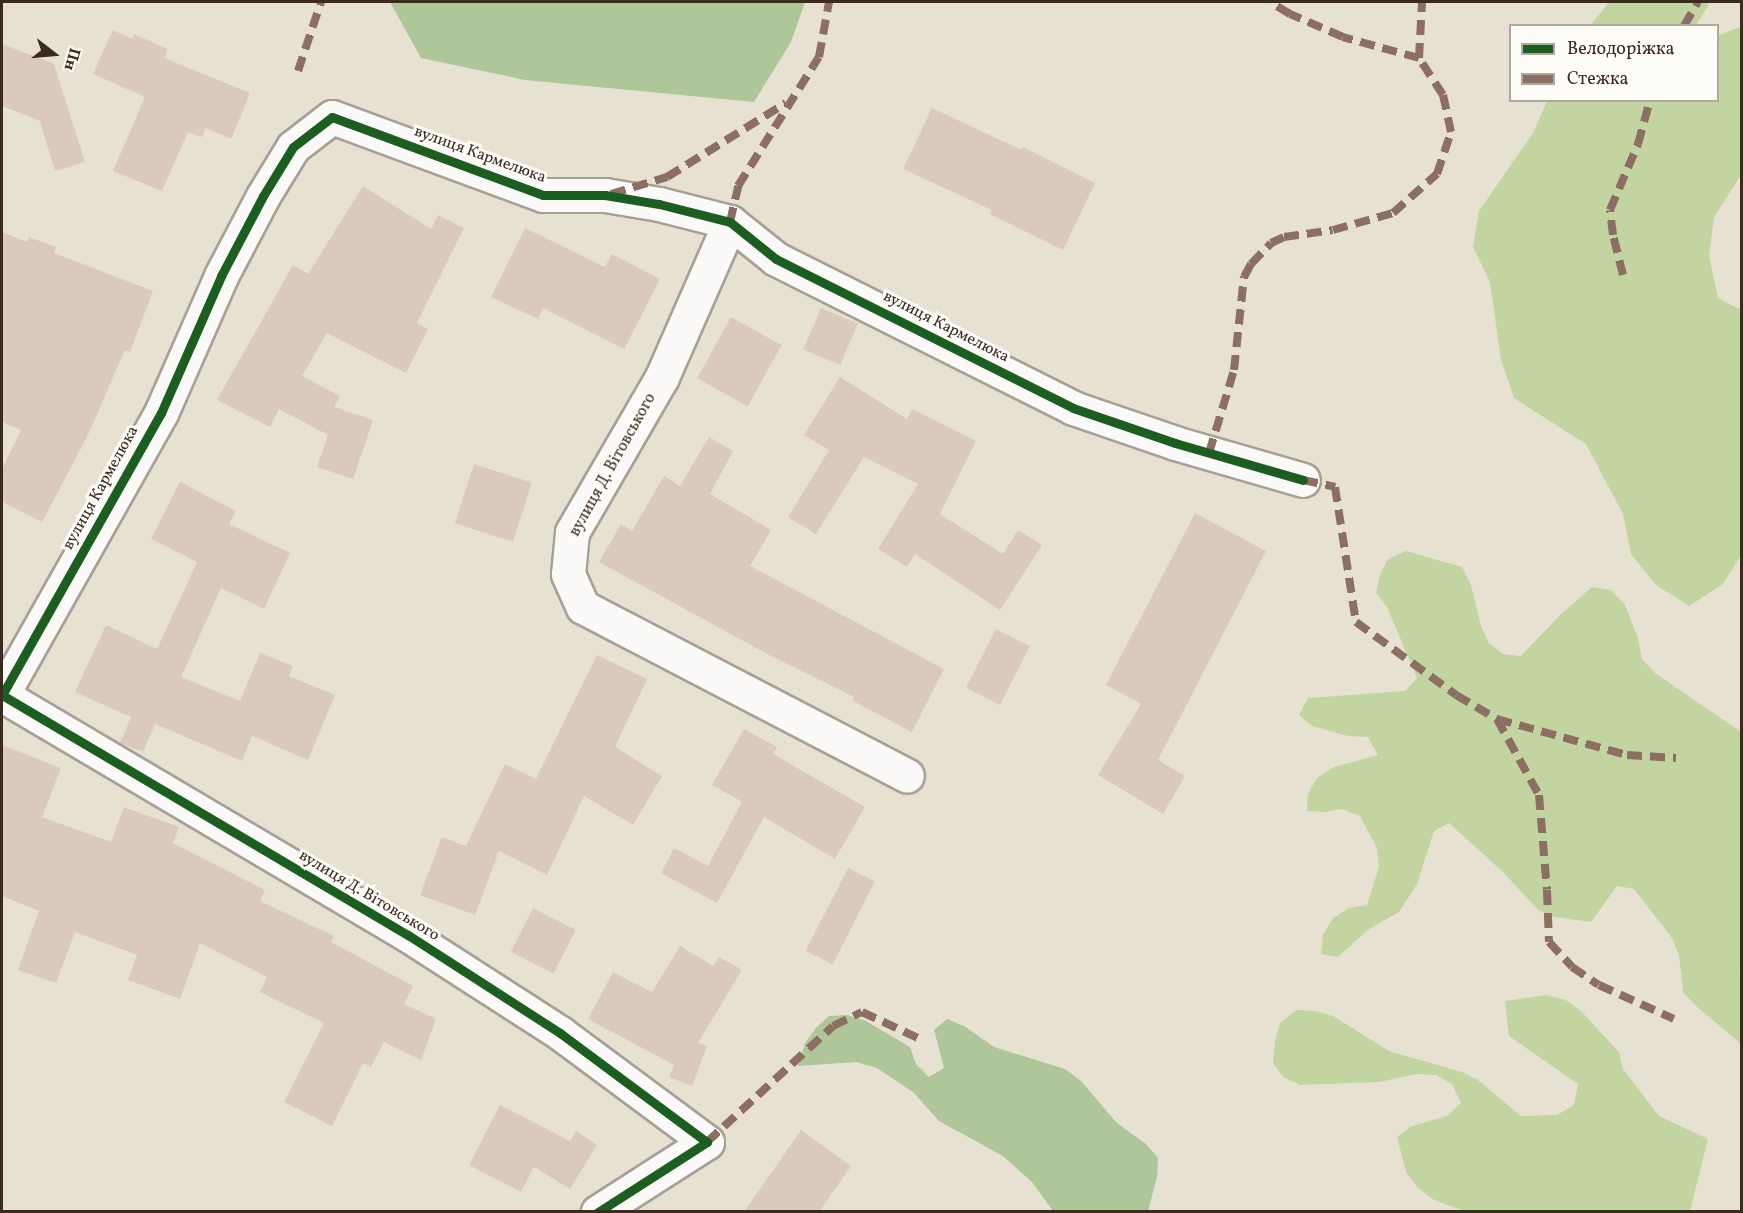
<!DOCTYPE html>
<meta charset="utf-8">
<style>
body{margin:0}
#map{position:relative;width:1743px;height:1213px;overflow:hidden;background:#e7e1d2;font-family:Vollkorn,serif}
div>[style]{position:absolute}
.green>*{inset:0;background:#c2d5a0}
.forest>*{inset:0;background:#afc698}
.building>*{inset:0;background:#dbcabc;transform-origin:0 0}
.roads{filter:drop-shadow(2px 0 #a6a096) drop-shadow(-2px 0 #a6a096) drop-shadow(0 2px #a6a096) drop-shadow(0 -2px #a6a096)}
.street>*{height:33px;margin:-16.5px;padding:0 16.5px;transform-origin:16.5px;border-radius:16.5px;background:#fbfaf8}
.quiet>*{height:8px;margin-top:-4px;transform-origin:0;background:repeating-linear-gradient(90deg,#8d6e63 0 15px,transparent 0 23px)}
.cycleway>*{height:9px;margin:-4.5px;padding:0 4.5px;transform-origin:4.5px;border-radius:4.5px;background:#1b5e20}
span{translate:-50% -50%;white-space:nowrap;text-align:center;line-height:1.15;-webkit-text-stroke:6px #fdfcf7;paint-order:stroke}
.street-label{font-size:16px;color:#3b2a1e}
.frame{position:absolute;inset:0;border:3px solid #3b2a1e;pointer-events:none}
.legend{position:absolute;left:1509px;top:24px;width:210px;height:78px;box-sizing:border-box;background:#fdfcf7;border:2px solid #afa8a0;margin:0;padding:8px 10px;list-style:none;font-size:18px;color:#3b2a1e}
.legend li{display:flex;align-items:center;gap:12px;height:30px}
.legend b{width:30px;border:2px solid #afa8a0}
.north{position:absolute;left:24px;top:24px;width:60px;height:60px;-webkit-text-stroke:4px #fdfcf7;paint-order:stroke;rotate:106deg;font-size:16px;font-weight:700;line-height:24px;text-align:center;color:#3b2a1e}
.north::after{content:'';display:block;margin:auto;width:21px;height:27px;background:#3b2a1e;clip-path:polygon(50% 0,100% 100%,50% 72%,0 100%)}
</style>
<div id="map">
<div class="green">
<i style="clip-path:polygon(1609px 2px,1708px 2px,1708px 6px,1696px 25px,1591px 25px)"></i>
<i style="clip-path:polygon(1741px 27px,1741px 175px,1714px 217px,1709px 256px,1718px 298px,1741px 310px,1741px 555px,1723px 584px,1689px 606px,1656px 585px,1631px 554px,1623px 514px,1586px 444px,1514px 398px,1501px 360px,1490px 282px,1473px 247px,1479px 211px,1533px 133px,1547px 101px,1718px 100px,1718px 35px)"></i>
<i style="clip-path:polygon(1406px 551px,1462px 567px,1471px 585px,1481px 626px,1489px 643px,1503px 654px,1521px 656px,1561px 614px,1592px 587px,1611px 590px,1625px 605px,1638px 638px,1642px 659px,1655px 673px,1741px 732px,1742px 971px,1739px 971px,1742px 981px,1741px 1044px,1696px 1006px,1683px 992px,1679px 955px,1672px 938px,1634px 889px,1617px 886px,1591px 922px,1555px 917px,1538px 910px,1503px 872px,1449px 823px,1434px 831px,1417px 884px,1399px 912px,1369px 929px,1338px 957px,1321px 954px,1323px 935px,1333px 918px,1349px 908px,1367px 905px,1379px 867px,1377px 848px,1360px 816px,1342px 809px,1324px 812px,1307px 811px,1308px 794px,1317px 778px,1334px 767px,1378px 755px,1368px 737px,1348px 736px,1312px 726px,1299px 715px,1308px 698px,1405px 691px,1417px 678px,1387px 607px,1376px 593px,1380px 574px,1388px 559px)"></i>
<i style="clip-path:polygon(1546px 995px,1566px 1000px,1581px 1011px,1619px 1052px,1623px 1069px,1659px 1116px,1708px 1139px,1690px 1211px,1467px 1212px,1434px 1200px,1418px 1188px,1406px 1172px,1397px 1137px,1412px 1126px,1447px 1116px,1461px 1103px,1452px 1084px,1436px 1075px,1417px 1074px,1379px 1082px,1300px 1085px,1283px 1077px,1273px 1063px,1275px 1041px,1280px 1023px,1296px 1010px,1316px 1011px,1333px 1016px,1389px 1051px,1462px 1072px,1478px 1080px,1521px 1116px,1557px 1115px,1574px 1105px,1578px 1084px,1509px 1036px,1505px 1001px)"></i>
</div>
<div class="forest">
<i style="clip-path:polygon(390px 2px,805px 2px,791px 42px,754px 102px,525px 80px,421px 58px)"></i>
<i style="clip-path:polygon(847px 1015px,864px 1020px,910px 1047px,916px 1064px,929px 1077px,944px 1068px,934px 1030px,947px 1019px,964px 1026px,994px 1047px,1065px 1069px,1081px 1081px,1117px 1123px,1146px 1144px,1158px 1158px,1157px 1177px,1148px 1211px,1053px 1211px,1032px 1182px,1003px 1156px,939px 1121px,913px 1092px,877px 1068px,856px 1062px,798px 1066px,805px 1043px,816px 1028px,829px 1016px)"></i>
</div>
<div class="building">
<i style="clip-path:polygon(113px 30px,132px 39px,134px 34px,168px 49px,164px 58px,250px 93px,231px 139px,206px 128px,202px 137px,188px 132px,162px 191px,113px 171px,145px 97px,93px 74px)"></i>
<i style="clip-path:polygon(2px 44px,54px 64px,85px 162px,55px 171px,40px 121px,2px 106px)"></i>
<i style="clip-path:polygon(932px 108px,1022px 150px,1023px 147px,1095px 183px,1063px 250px,990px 214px,992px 210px,903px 169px)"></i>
<i style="clip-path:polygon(363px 186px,431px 229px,438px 215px,464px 228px,417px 323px,428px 329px,406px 373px,327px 333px,302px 376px,340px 396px,334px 407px,373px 420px,353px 479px,317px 467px,328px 435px,279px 409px,270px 427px,217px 400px,293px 265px,308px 274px)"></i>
<i style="clip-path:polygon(525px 228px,605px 267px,612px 254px,660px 279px,624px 349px,543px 308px,538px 319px,491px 297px)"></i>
<i style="clip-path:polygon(2px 232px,27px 242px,29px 237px,56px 247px,54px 253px,153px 291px,130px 352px,125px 350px,87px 437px,42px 522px,2px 502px,2px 469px,21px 430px,2px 422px)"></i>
<i style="left:821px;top:308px;width:40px;height:45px;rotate:23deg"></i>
<i style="left:731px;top:317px;width:58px;height:70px;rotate:29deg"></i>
<i style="clip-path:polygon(840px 377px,907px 419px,912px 409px,976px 441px,940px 514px,1003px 554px,1018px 530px,1042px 545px,1000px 610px,915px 554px,907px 567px,878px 549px,918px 484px,864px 457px,816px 534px,788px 517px,829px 450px,804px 435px)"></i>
<i style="clip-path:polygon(709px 437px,733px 451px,710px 494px,771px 530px,750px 566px,944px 669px,912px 732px,853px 701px,854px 697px,769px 655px,599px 562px,621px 524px,632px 531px,664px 476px,680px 486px)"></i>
<i style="left:474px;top:464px;width:61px;height:62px;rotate:18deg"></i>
<i style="clip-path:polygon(180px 482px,236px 511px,229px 524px,290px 553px,264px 609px,221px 588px,181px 677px,240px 701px,260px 653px,293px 666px,289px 676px,335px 695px,308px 760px,252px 736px,242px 761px,155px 724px,143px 752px,120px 743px,131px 717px,75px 692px,106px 625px,157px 649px,197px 562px,151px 539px)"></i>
<i style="clip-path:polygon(1195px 513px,1266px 551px,1158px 760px,1185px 776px,1163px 814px,1098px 775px,1141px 704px,1106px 685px)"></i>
<i style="left:996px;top:629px;width:38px;height:66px;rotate:27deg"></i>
<i style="clip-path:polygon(597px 655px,647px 679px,615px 747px,662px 776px,633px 825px,584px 796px,547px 875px,499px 851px,475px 915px,420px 895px,442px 837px,466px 846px,505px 764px,536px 779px)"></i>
<i style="clip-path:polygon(744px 729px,777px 747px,773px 754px,865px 807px,835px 859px,764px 817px,717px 903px,661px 873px,674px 848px,708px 866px,742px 802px,712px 785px)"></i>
<i style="clip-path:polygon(2px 745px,61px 768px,42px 817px,111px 842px,124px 807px,179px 827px,173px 843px,265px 890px,260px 901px,334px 936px,331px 942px,413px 986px,404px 1004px,436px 1019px,421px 1060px,384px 1042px,371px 1067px,363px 1063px,332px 1126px,284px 1102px,324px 1023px,260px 992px,267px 977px,200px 943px,180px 999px,128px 980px,137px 955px,75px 932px,56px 983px,18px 970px,39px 911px,2px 896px)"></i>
<i style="left:848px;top:868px;width:30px;height:93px;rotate:27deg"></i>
<i style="left:533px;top:908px;width:48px;height:49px;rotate:27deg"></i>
<i style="clip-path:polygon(680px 946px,713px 966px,719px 957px,742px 970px,698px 1043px,707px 1046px,692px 1086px,669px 1077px,674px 1065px,588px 1019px,613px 972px,652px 992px)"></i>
<i style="clip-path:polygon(500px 1105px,570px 1141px,576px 1131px,597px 1145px,570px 1189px,534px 1167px,521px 1192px,469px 1165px)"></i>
<i style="clip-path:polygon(801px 1130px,851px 1166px,819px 1212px,744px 1212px)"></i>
</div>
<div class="roads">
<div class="street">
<i style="left:730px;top:222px;width:169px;rotate:113.7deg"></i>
<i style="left:662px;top:377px;width:179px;rotate:120.1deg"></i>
<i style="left:572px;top:532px;width:42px;rotate:95.4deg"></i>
<i style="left:568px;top:574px;width:36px;rotate:66deg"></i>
<i style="left:583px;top:607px;width:365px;rotate:27.5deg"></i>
<i style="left:2px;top:695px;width:324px;rotate:-60.6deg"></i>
<i style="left:161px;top:413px;width:150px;rotate:-66.3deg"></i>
<i style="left:221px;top:276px;width:90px;rotate:-62.3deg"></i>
<i style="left:263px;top:196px;width:57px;rotate:-58.5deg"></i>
<i style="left:293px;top:147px;width:49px;rotate:-37.6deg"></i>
<i style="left:332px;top:117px;width:225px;rotate:20.3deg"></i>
<i style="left:543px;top:195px;width:62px"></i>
<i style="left:605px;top:195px;width:55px;rotate:9.5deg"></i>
<i style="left:659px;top:204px;width:73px;rotate:14.2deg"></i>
<i style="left:730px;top:222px;width:59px;rotate:38.8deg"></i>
<i style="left:776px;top:259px;width:332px;rotate:26.6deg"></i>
<i style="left:1073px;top:408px;width:108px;rotate:18.9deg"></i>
<i style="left:1175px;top:443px;width:133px;rotate:16.1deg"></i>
<i style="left:2px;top:695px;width:472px;rotate:30.6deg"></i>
<i style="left:408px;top:935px;width:181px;rotate:32.8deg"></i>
<i style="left:560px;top:1033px;width:183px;rotate:36.6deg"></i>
<i style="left:707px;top:1142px;width:130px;rotate:147.3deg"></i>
</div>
</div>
<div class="quiet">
<i style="left:1684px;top:26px;width:28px;rotate:-60deg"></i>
<i style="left:1419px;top:58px;width:56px;rotate:-86.9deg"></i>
<i style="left:298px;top:71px;width:73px;rotate:-71.6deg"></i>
<i style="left:611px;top:194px;width:59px;rotate:-16.9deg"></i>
<i style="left:667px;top:177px;width:140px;rotate:-31.9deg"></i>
<i style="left:730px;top:222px;width:37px;rotate:-77deg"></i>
<i style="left:738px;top:186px;width:152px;rotate:-57.9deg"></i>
<i style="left:819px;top:57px;width:56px;rotate:-79.7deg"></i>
<i style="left:1623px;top:275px;width:41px;rotate:-104deg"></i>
<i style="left:1613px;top:235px;width:25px;rotate:-97deg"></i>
<i style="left:1610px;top:210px;width:72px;rotate:-67deg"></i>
<i style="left:1638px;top:144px;width:46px;rotate:-74.7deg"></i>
<i style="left:1209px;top:453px;width:87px;rotate:-73.2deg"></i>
<i style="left:1234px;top:370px;width:94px;rotate:-83.9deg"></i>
<i style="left:1244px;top:277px;width:15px;rotate:-62deg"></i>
<i style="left:1251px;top:264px;width:29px;rotate:-46deg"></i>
<i style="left:1271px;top:243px;width:14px;rotate:-25deg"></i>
<i style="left:1284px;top:237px;width:49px;rotate:-8.1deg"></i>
<i style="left:1333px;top:230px;width:62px;rotate:-15.8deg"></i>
<i style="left:1393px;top:213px;width:59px;rotate:-41.6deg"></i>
<i style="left:1437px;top:174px;width:44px;rotate:-71.6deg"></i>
<i style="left:1451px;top:132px;width:38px;rotate:-102deg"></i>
<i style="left:1443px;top:95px;width:44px;rotate:-123deg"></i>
<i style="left:1419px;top:58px;width:79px;rotate:-164.6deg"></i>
<i style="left:1343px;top:37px;width:58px;rotate:-156.5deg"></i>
<i style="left:1290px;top:14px;width:23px;rotate:-149deg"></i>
<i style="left:1303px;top:480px;width:33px;rotate:12deg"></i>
<i style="left:1335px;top:487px;width:137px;rotate:81.2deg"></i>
<i style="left:1356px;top:622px;width:124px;rotate:36.1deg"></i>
<i style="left:1456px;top:695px;width:48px;rotate:30.3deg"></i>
<i style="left:1497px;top:719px;width:135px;rotate:15.5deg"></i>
<i style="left:1627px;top:755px;width:49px;rotate:3.5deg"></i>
<i style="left:1497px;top:719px;width:87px;rotate:61.1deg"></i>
<i style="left:1539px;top:795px;width:95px;rotate:85.2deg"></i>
<i style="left:1547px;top:890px;width:52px;rotate:87.8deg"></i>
<i style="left:1549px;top:942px;width:34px;rotate:47deg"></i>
<i style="left:1572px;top:967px;width:32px;rotate:34deg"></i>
<i style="left:1599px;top:985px;width:82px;rotate:24.4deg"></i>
<i style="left:707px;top:1142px;width:171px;rotate:-42.6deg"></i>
<i style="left:833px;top:1026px;width:32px;rotate:-26deg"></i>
<i style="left:862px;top:1012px;width:62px;rotate:24.9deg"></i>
</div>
<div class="cycleway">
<i style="left:2px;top:695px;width:324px;rotate:-60.6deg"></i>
<i style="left:161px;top:413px;width:150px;rotate:-66.3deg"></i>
<i style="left:221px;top:276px;width:90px;rotate:-62.3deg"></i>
<i style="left:263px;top:196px;width:57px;rotate:-58.5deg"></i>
<i style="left:293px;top:147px;width:49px;rotate:-37.6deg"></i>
<i style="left:332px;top:117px;width:225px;rotate:20.3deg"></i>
<i style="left:543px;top:195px;width:62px"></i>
<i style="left:605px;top:195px;width:55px;rotate:9.5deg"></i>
<i style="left:659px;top:204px;width:73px;rotate:14.2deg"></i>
<i style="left:730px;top:222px;width:59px;rotate:38.8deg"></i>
<i style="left:776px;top:259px;width:332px;rotate:26.6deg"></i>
<i style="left:1073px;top:408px;width:108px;rotate:18.9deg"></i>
<i style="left:1175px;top:443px;width:133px;rotate:16.1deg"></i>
<i style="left:2px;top:695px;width:472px;rotate:30.6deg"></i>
<i style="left:408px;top:935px;width:181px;rotate:32.8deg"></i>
<i style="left:560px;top:1033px;width:183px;rotate:36.6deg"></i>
<i style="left:707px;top:1142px;width:130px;rotate:147.3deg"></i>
</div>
<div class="street-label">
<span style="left:480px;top:155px;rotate:20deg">вулиця Кармелюка</span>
<span style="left:946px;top:327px;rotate:27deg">вулиця Кармелюка</span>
<span style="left:613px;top:465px;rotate:-61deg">вулиця Д. Вітовського</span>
<span style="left:101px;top:488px;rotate:-61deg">вулиця Кармелюка</span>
<span style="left:369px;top:896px;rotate:31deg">вулиця Д. Вітовського</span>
</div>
<div class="frame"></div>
<ul class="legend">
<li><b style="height:8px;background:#1b5e20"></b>Велодоріжка</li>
<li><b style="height:8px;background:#8d6e63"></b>Стежка</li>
</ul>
<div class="north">Пн</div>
</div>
